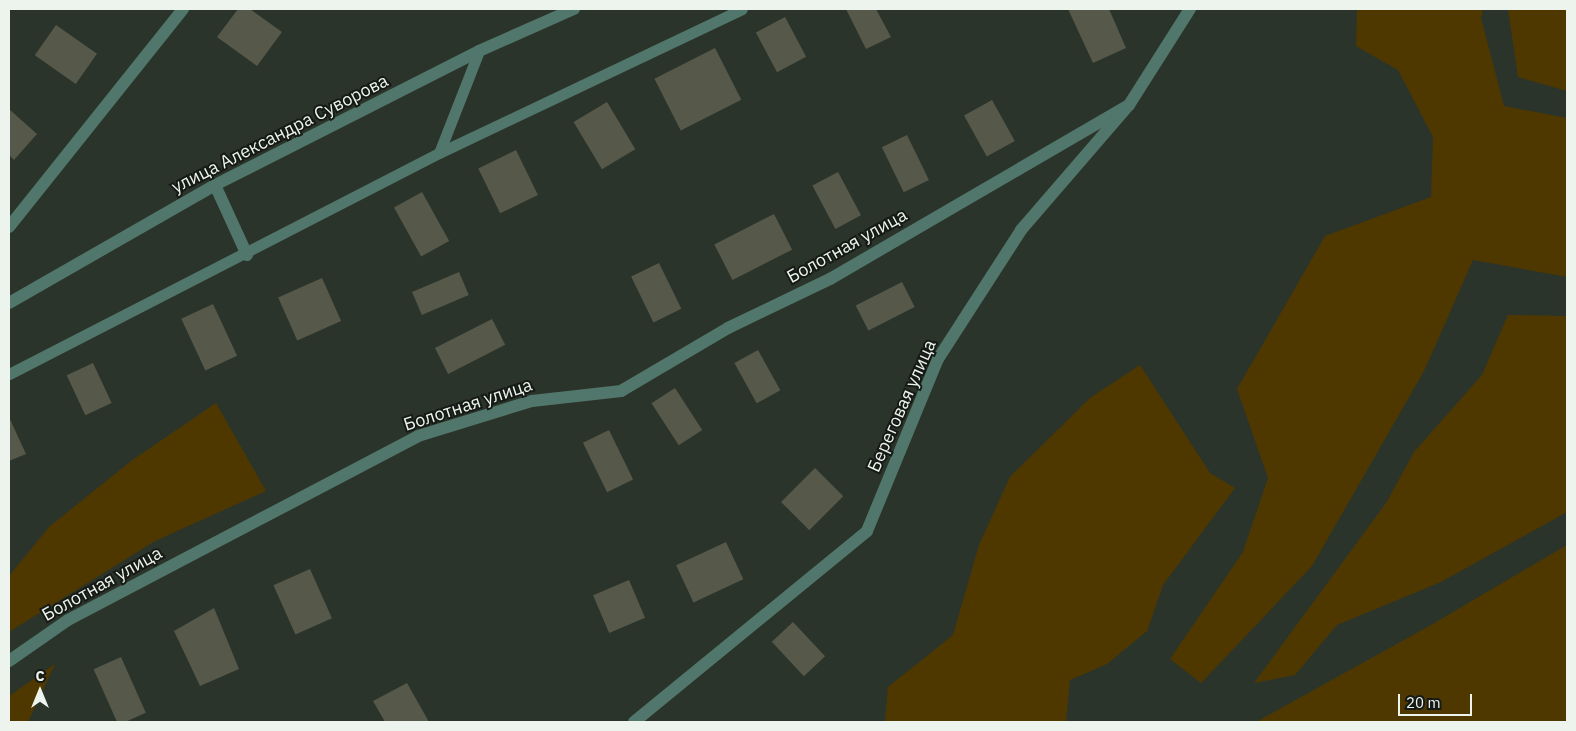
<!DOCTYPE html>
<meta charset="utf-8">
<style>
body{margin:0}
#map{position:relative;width:1576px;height:731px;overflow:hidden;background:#2b342a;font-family:"IBM Plex Sans",sans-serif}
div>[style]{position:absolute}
.green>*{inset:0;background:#4e3800}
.building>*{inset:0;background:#56584a;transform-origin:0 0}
.service>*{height:11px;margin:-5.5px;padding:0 5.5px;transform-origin:5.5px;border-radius:5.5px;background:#51766b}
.minor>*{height:12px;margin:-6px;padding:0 6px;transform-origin:6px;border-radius:6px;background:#51766b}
span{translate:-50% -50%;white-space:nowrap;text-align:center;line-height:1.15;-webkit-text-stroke:4px #161a16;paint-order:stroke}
.street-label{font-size:18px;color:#edf4ed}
.frame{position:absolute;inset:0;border:10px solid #edf4ed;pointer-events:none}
.north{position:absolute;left:15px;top:666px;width:50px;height:50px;-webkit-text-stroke:4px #161a16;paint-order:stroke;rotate:0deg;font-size:14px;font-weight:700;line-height:20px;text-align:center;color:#edf4ed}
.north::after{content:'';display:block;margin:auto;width:18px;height:22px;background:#edf4ed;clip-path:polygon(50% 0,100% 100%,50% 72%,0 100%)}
.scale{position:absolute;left:1398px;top:694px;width:74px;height:22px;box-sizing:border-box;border:2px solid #edf4ed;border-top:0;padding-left:6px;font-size:15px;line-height:18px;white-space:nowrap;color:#edf4ed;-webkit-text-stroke:4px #161a16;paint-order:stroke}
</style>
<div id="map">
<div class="green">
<i style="clip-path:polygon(1357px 9px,1483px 9px,1481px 18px,1504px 106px,1567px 118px,1567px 277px,1473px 260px,1424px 371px,1312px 566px,1201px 683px,1170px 659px,1243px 552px,1268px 478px,1237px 389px,1325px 236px,1431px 197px,1433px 137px,1398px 70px,1356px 46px)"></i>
<i style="clip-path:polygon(1508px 9px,1567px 9px,1567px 91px,1518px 77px)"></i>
<i style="clip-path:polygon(1508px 315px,1567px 316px,1567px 512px,1441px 582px,1337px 625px,1295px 675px,1254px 683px,1386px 503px,1414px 452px,1482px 375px)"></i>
<i style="clip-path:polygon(1140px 365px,1210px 473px,1235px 488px,1163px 585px,1147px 631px,1107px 664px,1070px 680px,1066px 722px,885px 722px,888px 687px,953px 635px,979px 545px,1010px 477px,1090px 398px)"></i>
<i style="clip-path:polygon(216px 403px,266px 491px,155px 541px,9px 632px,9px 576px,49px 527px,131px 461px)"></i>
<i style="clip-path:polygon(1567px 545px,1567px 722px,1256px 722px,1431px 625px)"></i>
<i style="clip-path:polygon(55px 664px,28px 722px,9px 722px,9px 696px)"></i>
</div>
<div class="building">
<i style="clip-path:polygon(238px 9px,250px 9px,282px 32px,257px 66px,217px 37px)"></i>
<i style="clip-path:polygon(846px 9px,876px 9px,891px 37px,866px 49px)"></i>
<i style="clip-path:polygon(1068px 9px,1109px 9px,1126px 48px,1093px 63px)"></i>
<i style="left:785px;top:17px;width:45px;height:33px;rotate:62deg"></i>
<i style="left:56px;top:25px;width:50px;height:37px;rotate:35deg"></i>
<i style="left:715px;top:48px;width:58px;height:68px;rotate:63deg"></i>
<i style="left:992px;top:100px;width:47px;height:32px;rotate:61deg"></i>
<i style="left:607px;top:102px;width:55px;height:39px;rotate:59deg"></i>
<i style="clip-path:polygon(9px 109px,37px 134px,14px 160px,9px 155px)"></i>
<i style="left:907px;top:135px;width:50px;height:28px;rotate:64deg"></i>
<i style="left:516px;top:150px;width:50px;height:42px;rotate:64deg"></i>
<i style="left:838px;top:172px;width:49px;height:29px;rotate:62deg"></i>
<i style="left:422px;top:192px;width:56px;height:32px;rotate:61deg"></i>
<i style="left:774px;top:214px;width:40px;height:67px;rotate:63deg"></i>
<i style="left:659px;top:263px;width:51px;height:31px;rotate:64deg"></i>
<i style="left:459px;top:272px;width:25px;height:51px;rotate:67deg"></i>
<i style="left:322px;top:278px;width:47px;height:48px;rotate:66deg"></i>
<i style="left:902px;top:282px;width:28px;height:52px;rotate:63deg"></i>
<i style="left:213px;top:304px;width:57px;height:35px;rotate:65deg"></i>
<i style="left:492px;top:319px;width:29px;height:64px;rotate:63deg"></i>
<i style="left:758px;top:350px;width:46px;height:27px;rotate:61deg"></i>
<i style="left:93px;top:363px;width:44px;height:29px;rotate:65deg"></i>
<i style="left:675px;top:388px;width:50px;height:28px;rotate:57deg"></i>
<i style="clip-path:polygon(9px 417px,26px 454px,9px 461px)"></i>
<i style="left:609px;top:430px;width:55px;height:29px;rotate:64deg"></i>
<i style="left:815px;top:468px;width:40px;height:48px;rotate:45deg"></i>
<i style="left:726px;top:542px;width:41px;height:55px;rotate:65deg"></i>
<i style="left:310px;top:569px;width:54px;height:40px;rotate:66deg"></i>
<i style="left:629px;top:580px;width:41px;height:39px;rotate:67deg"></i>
<i style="clip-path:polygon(214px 608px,239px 669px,200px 686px,174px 631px)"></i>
<i style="left:793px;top:622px;width:47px;height:29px;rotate:47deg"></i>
<i style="left:121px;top:657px;width:61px;height:30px;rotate:66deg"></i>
<i style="clip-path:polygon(407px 683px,429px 722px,385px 722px,373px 701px)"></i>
</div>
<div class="service">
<i style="left:439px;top:153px;width:335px;rotate:-25.4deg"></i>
<i style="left:9px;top:374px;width:483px;rotate:-27.2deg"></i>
<i style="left:439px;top:153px;width:110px;rotate:-68.6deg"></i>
</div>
<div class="minor">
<i style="left:215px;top:185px;width:77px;rotate:65.4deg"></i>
<i style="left:9px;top:227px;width:279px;rotate:-51.4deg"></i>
<i style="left:9px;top:303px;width:237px;rotate:-29.8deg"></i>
<i style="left:215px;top:185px;width:296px;rotate:-26.9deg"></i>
<i style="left:479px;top:51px;width:104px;rotate:-23.9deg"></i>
<i style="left:9px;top:661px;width:72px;rotate:-34.8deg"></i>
<i style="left:68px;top:620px;width:395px;rotate:-27.7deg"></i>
<i style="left:418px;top:436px;width:119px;rotate:-17.1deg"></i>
<i style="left:532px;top:401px;width:90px;rotate:-6.4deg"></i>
<i style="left:621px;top:391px;width:124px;rotate:-30.5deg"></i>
<i style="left:728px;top:328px;width:113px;rotate:-25.7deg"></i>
<i style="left:830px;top:279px;width:346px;rotate:-30.2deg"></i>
<i style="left:634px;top:722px;width:301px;rotate:-39.3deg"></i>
<i style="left:867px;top:531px;width:186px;rotate:-67.6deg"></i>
<i style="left:938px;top:359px;width:153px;rotate:-57.2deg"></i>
<i style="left:1021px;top:230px;width:165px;rotate:-49.2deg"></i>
<i style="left:1129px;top:105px;width:114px;rotate:-57.6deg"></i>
</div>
<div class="street-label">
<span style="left:280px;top:134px;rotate:-27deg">улица Александра Суворова</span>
<span style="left:847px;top:246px;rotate:-29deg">Болотная улица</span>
<span style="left:468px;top:405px;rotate:-18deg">Болотная улица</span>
<span style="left:902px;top:406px;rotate:-66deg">Береговая улица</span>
<span style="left:102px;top:584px;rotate:-29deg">Болотная улица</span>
</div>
<div class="frame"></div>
<div class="north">С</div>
<div class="scale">20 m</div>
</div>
